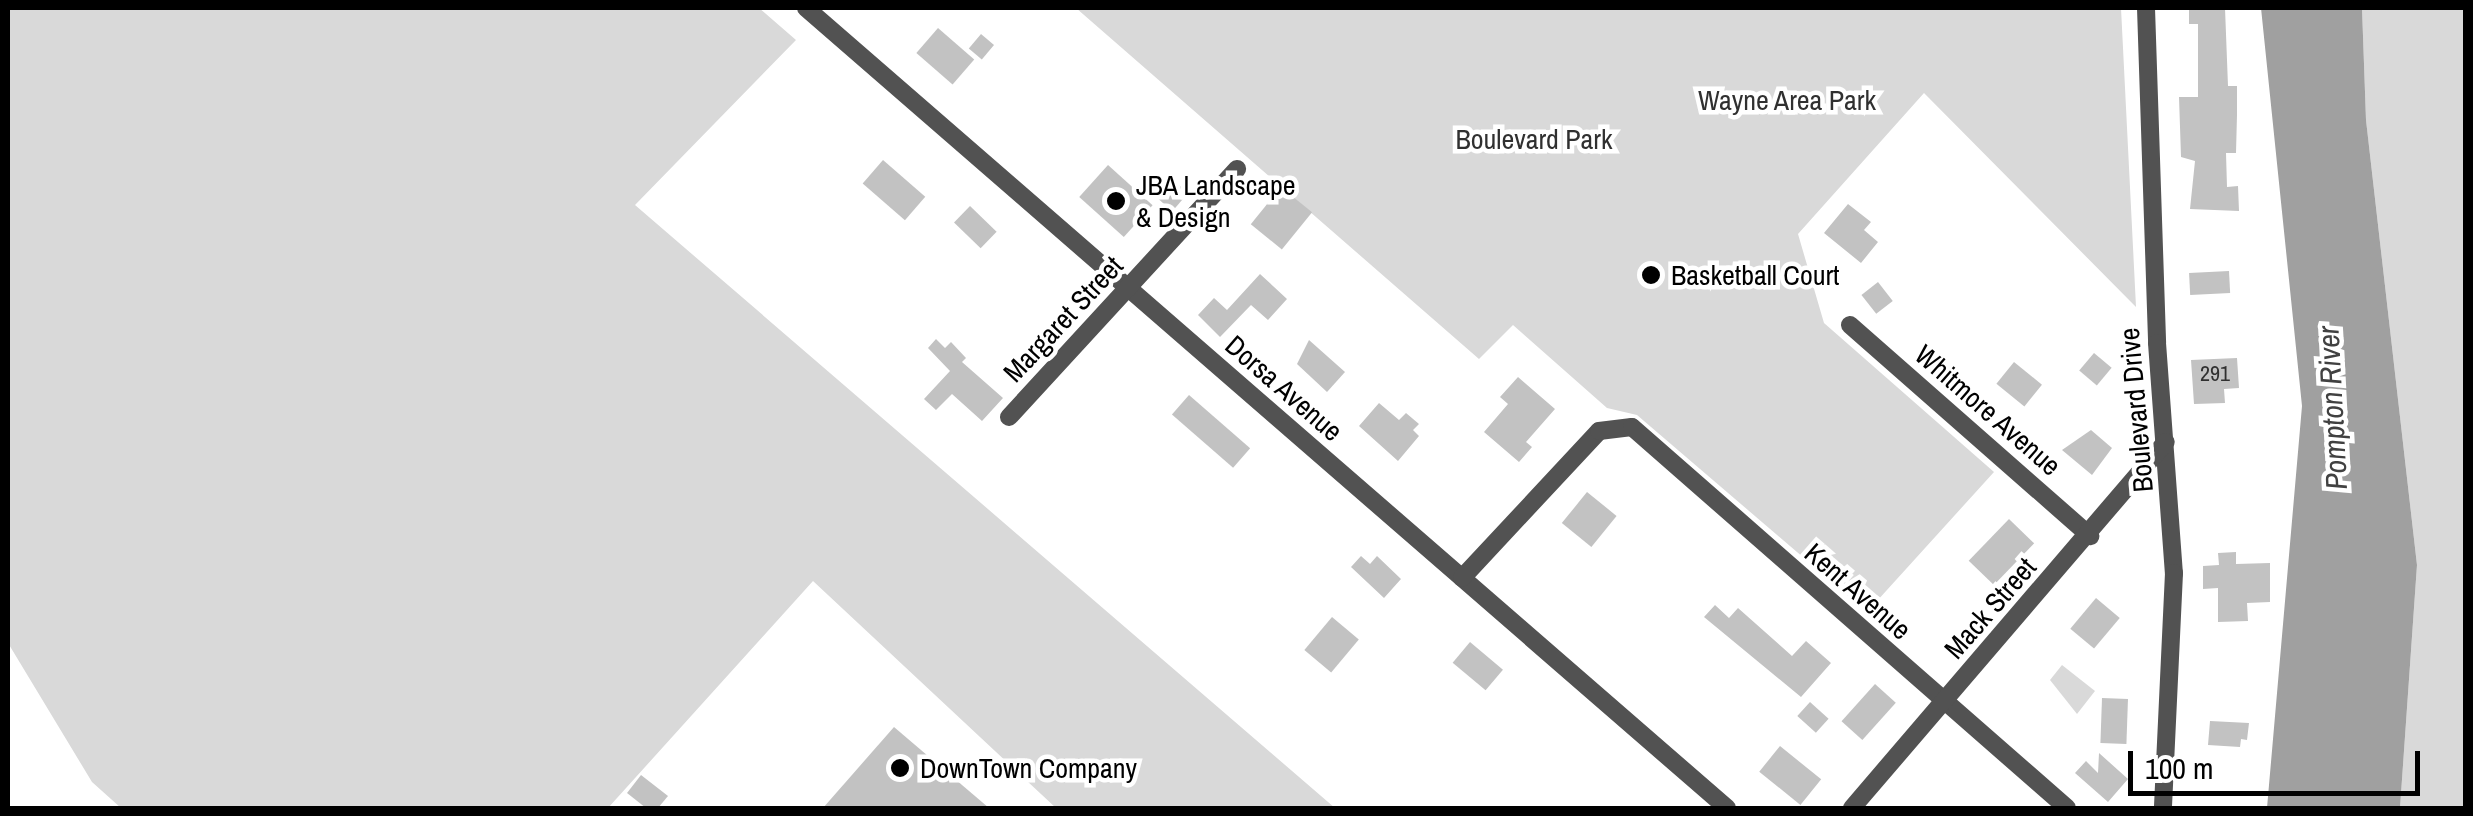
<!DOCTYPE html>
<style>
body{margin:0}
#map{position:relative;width:2473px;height:816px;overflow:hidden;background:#fff;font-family:"Archivo Narrow",sans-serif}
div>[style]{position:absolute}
.green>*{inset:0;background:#d9d9d9}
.water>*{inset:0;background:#a0a0a0}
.building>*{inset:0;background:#c2c2c2;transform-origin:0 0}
.minor>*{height:18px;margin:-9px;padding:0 9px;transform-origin:9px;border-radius:9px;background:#525252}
.dots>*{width:28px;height:28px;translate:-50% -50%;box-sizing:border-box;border:5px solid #fff;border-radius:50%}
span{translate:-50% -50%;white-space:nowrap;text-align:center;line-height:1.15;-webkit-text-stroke:9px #fff;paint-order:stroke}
.number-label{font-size:22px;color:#303030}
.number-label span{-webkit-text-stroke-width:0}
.park-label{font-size:28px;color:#303030}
.poi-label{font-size:28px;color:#000}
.left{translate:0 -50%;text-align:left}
.street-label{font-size:28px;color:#000}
.water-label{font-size:30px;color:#414141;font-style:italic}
.frame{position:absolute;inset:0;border:10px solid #000;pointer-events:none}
.scale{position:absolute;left:2128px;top:751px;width:292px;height:45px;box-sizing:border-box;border:5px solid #000;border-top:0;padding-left:12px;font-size:30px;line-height:35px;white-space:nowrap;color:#000;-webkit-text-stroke:8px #fff;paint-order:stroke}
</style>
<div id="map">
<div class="green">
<i style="clip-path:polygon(8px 8px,759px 8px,796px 40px,635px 205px,1335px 808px,1056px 808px,813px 581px,608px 808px,121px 808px,92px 782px,8px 643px)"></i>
<i style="clip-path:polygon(1076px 8px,2121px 8px,2136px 307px,1924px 93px,1798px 234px,1824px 323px,1994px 472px,1867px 612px,1637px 415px,1607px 408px,1513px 325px,1479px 359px)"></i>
<i style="clip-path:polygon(2362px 8px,2465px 8px,2465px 808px,2400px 808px,2417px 565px,2366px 120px)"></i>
<i style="clip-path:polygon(2062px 665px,2095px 691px,2077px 714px,2050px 680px)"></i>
</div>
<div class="water">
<i style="clip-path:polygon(2261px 8px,2362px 8px,2366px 120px,2417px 565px,2400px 808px,2267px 808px,2302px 406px)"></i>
</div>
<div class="building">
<i style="clip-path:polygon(2189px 8px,2225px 8px,2228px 86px,2237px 86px,2237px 115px,2236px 153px,2226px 153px,2227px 187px,2238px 186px,2239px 211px,2190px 209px,2195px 161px,2181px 157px,2179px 97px,2198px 97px,2198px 24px,2189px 24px)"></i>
<i style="left:938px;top:28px;width:48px;height:33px;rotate:41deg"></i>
<i style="left:981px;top:34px;width:17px;height:19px;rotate:40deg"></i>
<i style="left:883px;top:160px;width:56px;height:31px;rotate:41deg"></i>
<i style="left:1108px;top:165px;width:60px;height:43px;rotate:42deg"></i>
<i style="left:1173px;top:180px;width:20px;height:24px;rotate:41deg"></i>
<i style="left:1281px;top:187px;width:40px;height:48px;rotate:39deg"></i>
<i style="clip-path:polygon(1848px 204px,1871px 222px,1864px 230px,1878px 242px,1861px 263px,1824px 233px)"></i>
<i style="left:970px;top:206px;width:37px;height:23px;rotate:44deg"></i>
<i style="left:2229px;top:271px;width:22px;height:40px;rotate:87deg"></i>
<i style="clip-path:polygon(1260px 274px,1287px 299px,1268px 320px,1251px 305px,1220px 337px,1198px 315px,1214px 298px,1227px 310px)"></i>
<i style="left:1878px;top:282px;width:24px;height:21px;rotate:52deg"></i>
<i style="clip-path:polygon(936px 339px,945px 348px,951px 342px,966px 358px,962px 362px,1003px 398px,982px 421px,952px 394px,936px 410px,924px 399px,950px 371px,928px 348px)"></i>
<i style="clip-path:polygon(1309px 340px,1345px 372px,1327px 392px,1297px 364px)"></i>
<i style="left:2094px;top:353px;width:23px;height:23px;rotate:40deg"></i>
<i style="clip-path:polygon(2237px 358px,2239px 388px,2224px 389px,2225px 403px,2194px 404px,2191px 360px)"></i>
<i style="left:2014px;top:362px;width:36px;height:28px;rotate:39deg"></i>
<i style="clip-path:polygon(1518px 377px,1555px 409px,1526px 442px,1532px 447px,1519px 462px,1484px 432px,1508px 404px,1500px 397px)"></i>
<i style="left:1189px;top:395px;width:81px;height:26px;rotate:41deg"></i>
<i style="clip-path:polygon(1379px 403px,1399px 420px,1406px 413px,1419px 424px,1413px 430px,1419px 436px,1398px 461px,1359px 426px)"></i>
<i style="clip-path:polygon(2091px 430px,2112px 448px,2092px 475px,2062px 450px)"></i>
<i style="left:1587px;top:492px;width:38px;height:40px;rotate:39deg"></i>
<i style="left:2009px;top:519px;width:35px;height:58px;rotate:44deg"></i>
<i style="clip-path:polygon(2236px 552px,2236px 564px,2270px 563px,2270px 602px,2247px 603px,2248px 621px,2218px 622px,2218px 588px,2203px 589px,2203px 566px,2219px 565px,2218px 553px)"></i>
<i style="clip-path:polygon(1361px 556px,1370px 564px,1377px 556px,1401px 579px,1384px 598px,1351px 567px)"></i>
<i style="left:2096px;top:598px;width:31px;height:40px;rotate:40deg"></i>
<i style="clip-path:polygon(1715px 605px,1729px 618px,1738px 608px,1792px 656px,1806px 641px,1831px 663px,1801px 697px,1704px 617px)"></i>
<i style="left:1332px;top:617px;width:35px;height:43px;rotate:40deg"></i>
<i style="left:1470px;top:642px;width:43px;height:27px;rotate:40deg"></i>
<i style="left:1875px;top:684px;width:28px;height:50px;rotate:42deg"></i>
<i style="left:2102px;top:698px;width:26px;height:45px;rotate:2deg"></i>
<i style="left:1810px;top:702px;width:25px;height:19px;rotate:42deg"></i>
<i style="clip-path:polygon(2210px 721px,2249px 723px,2247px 740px,2241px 739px,2240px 747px,2208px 745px)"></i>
<i style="clip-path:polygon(894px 727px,989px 808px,823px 808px)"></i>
<i style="left:1780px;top:746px;width:53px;height:33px;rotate:39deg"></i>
<i style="clip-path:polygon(2099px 753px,2128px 779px,2108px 802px,2075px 773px,2086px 761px,2098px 773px)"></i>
<i style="clip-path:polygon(641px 775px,668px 796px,658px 808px,646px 808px,627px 793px)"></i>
</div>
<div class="minor">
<i style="left:806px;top:8px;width:1220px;rotate:40.98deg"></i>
<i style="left:2146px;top:8px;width:335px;rotate:88.1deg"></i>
<i style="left:2157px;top:343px;width:231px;rotate:85.8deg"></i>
<i style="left:2174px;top:573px;width:235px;rotate:92.7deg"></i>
<i style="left:1850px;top:325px;width:320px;rotate:41.3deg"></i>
<i style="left:1009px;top:417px;width:337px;rotate:-47.4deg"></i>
<i style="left:1462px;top:578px;width:201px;rotate:-47deg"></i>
<i style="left:1599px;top:431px;width:33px;rotate:-7deg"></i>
<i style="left:1632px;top:427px;width:578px;rotate:41.21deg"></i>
<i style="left:1852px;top:808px;width:482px;rotate:-49.4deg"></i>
</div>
<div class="dots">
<i style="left:1116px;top:201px;background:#000"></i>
<i style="left:1651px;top:275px;background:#000"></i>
<i style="left:900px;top:768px;background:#000"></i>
</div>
<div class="number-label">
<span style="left:2215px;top:374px">291</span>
</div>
<div class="park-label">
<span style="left:1787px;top:100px">Wayne Area Park</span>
<span style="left:1534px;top:139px">Boulevard Park</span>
</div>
<div class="poi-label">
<span class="left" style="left:1136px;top:201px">JBA Landscape<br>&amp; Design</span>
<span class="left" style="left:1671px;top:275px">Basketball Court</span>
<span class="left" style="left:920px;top:768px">DownTown Company</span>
</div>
<div class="street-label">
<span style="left:1063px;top:319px;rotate:-47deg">Margaret Street</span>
<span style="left:1284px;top:388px;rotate:41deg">Dorsa Avenue</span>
<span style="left:1988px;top:410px;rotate:41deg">Whitmore Avenue</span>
<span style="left:2136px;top:410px;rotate:-95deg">Boulevard Drive</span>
<span style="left:1858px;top:591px;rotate:41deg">Kent Avenue</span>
<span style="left:1990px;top:608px;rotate:-49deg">Mack Street</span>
</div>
<div class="water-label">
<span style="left:2332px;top:408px;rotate:-93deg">Pompton River</span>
</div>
<div class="frame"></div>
<div class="scale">100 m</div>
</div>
